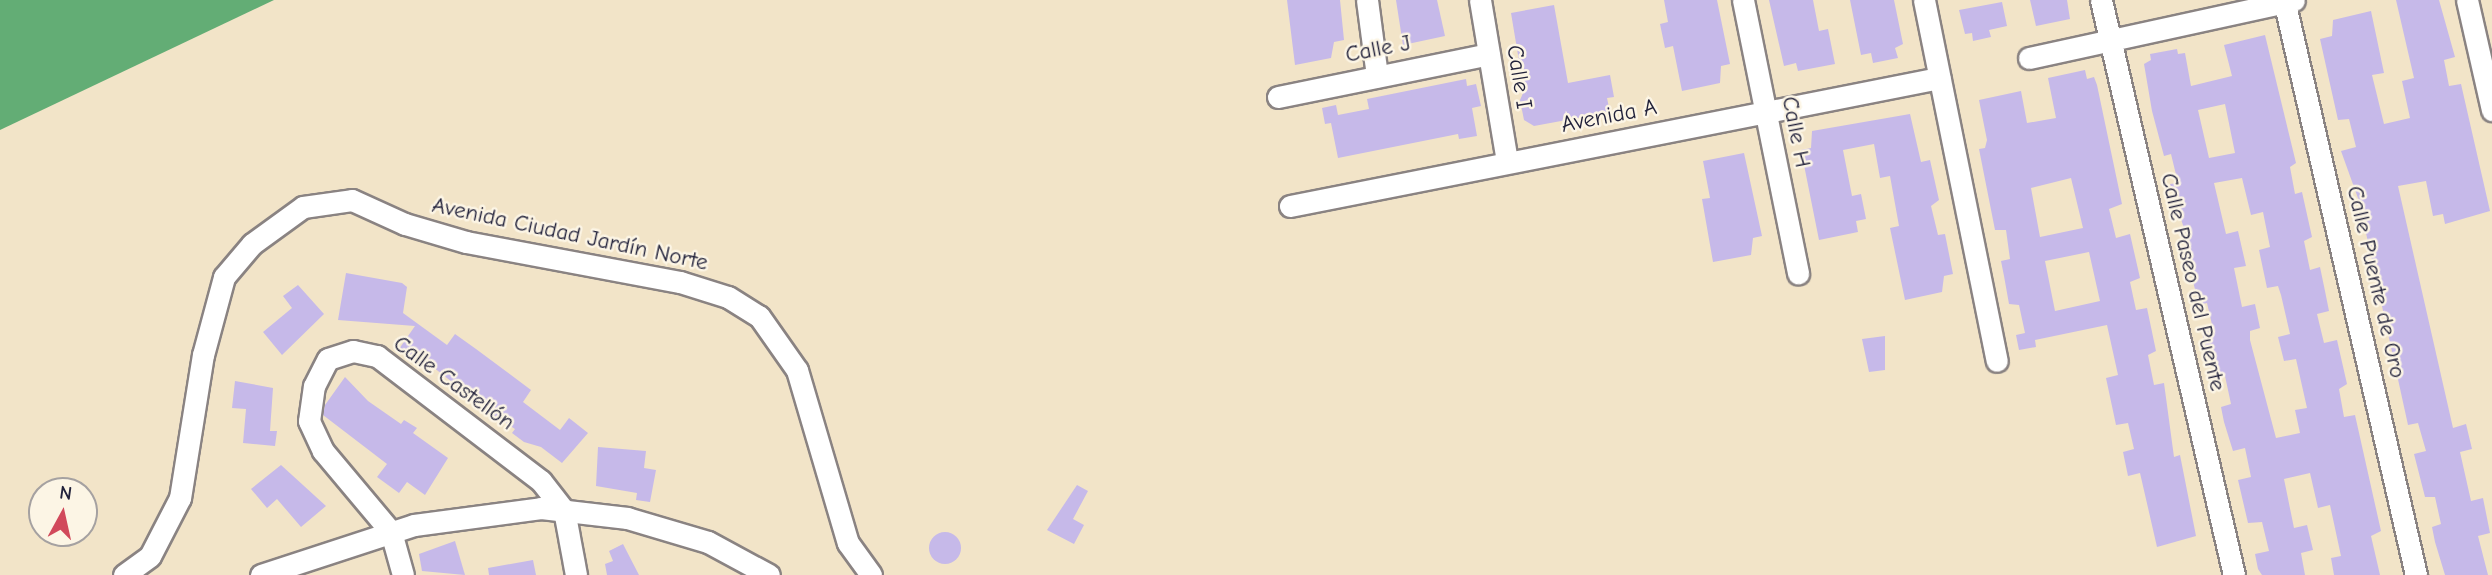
<!DOCTYPE html>
<meta charset="utf-8">
<style>
body{margin:0}
#map{position:relative;width:2492px;height:575px;overflow:hidden;background:#f2e4c8;font-family:"Comic Neue",sans-serif}
div>[style]{position:absolute}
.forest>*{inset:0;background:#63ad75}
.building>*{inset:0;background:#c6b9e9}
.round{border-radius:50%}
.roads{filter:drop-shadow(2px 0 #8a8382) drop-shadow(-2px 0 #8a8382) drop-shadow(0 2px #8a8382) drop-shadow(0 -2px #8a8382)}
.minor>*{height:21px;margin:-10.5px;padding:0 10.5px;transform-origin:10.5px;border-radius:10.5px;background:#fff}
span{translate:-50% -50%;white-space:nowrap;text-align:center;line-height:1.15;-webkit-text-stroke:5px #fcf5e5;paint-order:stroke}
.street-label{font-size:23px;color:#22223b}
.north{position:absolute;left:28px;top:477px;width:70px;height:70px;box-sizing:border-box;background:#fcf5e5;border:2px solid #a5a1a1;border-radius:50%;rotate:8deg;font-size:19px;font-weight:700;line-height:28px;text-align:center;color:#22223b}
.north::after{content:'';display:block;margin:auto;width:24px;height:32px;background:#d1495b;clip-path:polygon(50% 0,100% 100%,50% 72%,0 100%)}
</style>
<div id="map">
<div class="forest">
<i style="clip-path:polygon(0 0,274px 0,0 130px)"></i>
</div>
<div class="building">
<i style="clip-path:polygon(1287px 0,1340px 0,1344px 40px,1334px 42px,1331px 58px,1295px 65px)"></i>
<i style="clip-path:polygon(1396px 0,1437px 0,1445px 36px,1403px 45px)"></i>
<i style="clip-path:polygon(1664px 0,1717px 0,1730px 64px,1721px 66px,1720px 83px,1682px 91px,1673px 46px,1665px 48px,1660px 24px,1668px 22px)"></i>
<i style="clip-path:polygon(1769px 0,1813px 0,1819px 31px,1828px 29px,1835px 64px,1798px 71px,1796px 63px,1784px 66px)"></i>
<i style="clip-path:polygon(1850px 0,1894px 0,1903px 44px,1895px 48px,1898px 58px,1873px 63px,1871px 53px,1861px 55px)"></i>
<i style="clip-path:polygon(2030px 0,2067px 0,2070px 19px,2036px 26px)"></i>
<i style="clip-path:polygon(2396px 0,2439px 0,2455px 57px,2444px 60px,2449px 86px,2461px 84px,2490px 211px,2445px 224px,2443px 214px,2433px 216px,2426px 181px,2398px 186px,2453px 428px,2466px 424px,2472px 449px,2460px 452px,2471px 501px,2483px 498px,2490px 533px,2478px 536px,2488px 575px,2445px 575px,2435px 542px,2432px 527px,2441px 524px,2435px 497px,2425px 497px,2414px 454px,2426px 451px,2418px 423px,2408px 425px,2359px 201px,2341px 151px,2356px 147px,2349px 119px,2338px 120px,2320px 39px,2332px 36px,2333px 20px,2371px 11px,2384px 73px,2372px 75px,2384px 124px,2410px 118px,2402px 81px,2414px 78px)"></i>
<i style="clip-path:polygon(2002px 2px,2007px 26px,1989px 30px,1991px 37px,1973px 41px,1972px 33px,1965px 34px,1959px 10px)"></i>
<i style="clip-path:polygon(1554px 5px,1568px 83px,1610px 75px,1614px 97px,1607px 98px,1610px 112px,1534px 126px,1524px 120px,1520px 100px,1524px 91px,1511px 13px)"></i>
<i style="clip-path:polygon(evenodd,2265px 35px,2296px 163px,2290px 167px,2295px 194px,2302px 192px,2312px 237px,2304px 241px,2310px 270px,2320px 267px,2325px 291px,2329px 311px,2317px 314px,2324px 343px,2337px 340px,2347px 384px,2339px 389px,2344px 417px,2355px 415px,2381px 531px,2371px 536px,2380px 575px,2334px 575px,2331px 558px,2341px 556px,2330px 505px,2318px 508px,2310px 473px,2284px 479px,2294px 528px,2307px 525px,2313px 550px,2301px 553px,2305px 575px,2262px 575px,2258px 569px,2255px 554px,2269px 551px,2262px 522px,2248px 523px,2238px 480px,2251px 477px,2245px 448px,2233px 451px,2224px 422px,2221px 407px,2231px 404px,2225px 376px,2216px 378px,2209px 347px,2206px 348px,2202px 332px,2213px 329px,2207px 303px,2199px 305px,2187px 258px,2193px 257px,2170px 184px,2178px 183px,2171px 154px,2164px 156px,2152px 111px,2144px 64px,2151px 60px,2150px 54px,2177px 49px,2178px 54px,2185px 53px,2191px 86px,2232px 76px,2224px 45px,2265px 35px,2225px 104px,2235px 153px,2209px 158px,2198px 110px,2225px 104px,2265px 35px,2242px 178px,2251px 215px,2263px 212px,2270px 247px,2259px 250px,2267px 288px,2278px 286px,2281px 295px,2290px 334px,2278px 337px,2284px 361px,2296px 359px,2307px 408px,2295px 410px,2300px 433px,2276px 438px,2250px 340px,2250px 331px,2260px 328px,2255px 304px,2242px 307px,2234px 268px,2246px 266px,2238px 231px,2226px 234px,2214px 183px,2242px 178px)"></i>
<i style="clip-path:polygon(evenodd,2085px 70px,2087px 79px,2094px 77px,2097px 85px,2122px 204px,2109px 209px,2116px 238px,2130px 234px,2140px 278px,2130px 282px,2136px 310px,2147px 308px,2156px 351px,2148px 355px,2154px 385px,2164px 383px,2174px 457px,2180px 455px,2196px 536px,2157px 547px,2140px 473px,2128px 476px,2123px 452px,2134px 449px,2128px 423px,2116px 425px,2106px 378px,2118px 375px,2107px 325px,2035px 340px,2036px 347px,2019px 350px,2016px 335px,2025px 333px,2019px 305px,2009px 304px,2004px 276px,2001px 261px,2010px 259px,2006px 230px,1995px 230px,1979px 149px,1985px 148px,1987px 140px,1979px 100px,2021px 91px,2027px 123px,2056px 118px,2048px 78px,2085px 70px,2071px 178px,2083px 228px,2040px 237px,2031px 188px,2071px 178px,2085px 70px,2089px 252px,2100px 301px,2055px 311px,2045px 261px,2089px 252px)"></i>
<i style="clip-path:polygon(1466px 79px,1467px 86px,1476px 84px,1481px 106px,1472px 108px,1477px 136px,1459px 139px,1458px 134px,1338px 158px,1331px 123px,1325px 124px,1322px 108px,1336px 105px,1338px 115px,1369px 109px,1367px 99px)"></i>
<i style="clip-path:polygon(1910px 114px,1921px 162px,1930px 160px,1939px 200px,1931px 206px,1938px 235px,1945px 234px,1953px 274px,1944px 276px,1942px 292px,1905px 300px,1890px 228px,1899px 226px,1890px 176px,1880px 178px,1874px 144px,1843px 150px,1852px 196px,1861px 194px,1866px 219px,1856px 221px,1858px 232px,1819px 240px,1801px 150px,1811px 148px,1812px 131px)"></i>
<i style="clip-path:polygon(1744px 153px,1762px 236px,1753px 238px,1751px 255px,1713px 262px,1702px 199px,1710px 198px,1703px 161px)"></i>
<i style="clip-path:polygon(346px 273px,402px 283px,407px 287px,403px 313px,447px 345px,455px 334px,476px 349px,531px 390px,523px 402px,560px 430px,569px 418px,588px 433px,562px 463px,541px 447px,524px 442px,512px 433px,515px 429px,454px 390px,457px 386px,428px 363px,399px 349px,415px 326px,338px 320px)"></i>
<i style="clip-path:polygon(298px 285px,324px 314px,282px 355px,263px 332px,292px 308px,283px 296px)"></i>
<i style="clip-path:polygon(1885px 336px,1885px 370px,1869px 372px,1862px 339px)"></i>
<i style="clip-path:polygon(345px 377px,368px 401px,401px 424px,404px 420px,417px 428px,413px 433px,448px 458px,425px 495px,407px 482px,399px 493px,377px 477px,387px 464px,323px 415px,325px 405px)"></i>
<i style="clip-path:polygon(235px 381px,273px 388px,270px 431px,277px 431px,275px 446px,243px 443px,246px 409px,232px 408px)"></i>
<i style="clip-path:polygon(598px 447px,646px 451px,644px 468px,656px 470px,650px 502px,636px 500px,637px 493px,596px 486px)"></i>
<i style="clip-path:polygon(281px 465px,326px 506px,301px 527px,277px 499px,267px 508px,251px 489px)"></i>
<i style="clip-path:polygon(1077px 485px,1088px 491px,1073px 519px,1084px 525px,1074px 544px,1047px 530px)"></i>
<i class="round" style="left:929px;top:532px;width:32px;height:32px"></i>
<i style="clip-path:polygon(455px 541px,465px 575px,422px 571px,419px 554px)"></i>
<i style="clip-path:polygon(623px 544px,639px 575px,607px 575px,605px 564px,613px 561px,609px 551px)"></i>
<i style="clip-path:polygon(533px 560px,536px 575px,489px 575px,488px 568px)"></i>
</div>
<div class="roads">
<div class="minor">
<i style="left:1367px;top:0;width:77px;rotate:82.5deg"></i>
<i style="left:1480px;top:0;width:164px;rotate:80.5deg"></i>
<i style="left:1743px;top:0;width:279px;rotate:78.6deg"></i>
<i style="left:1924px;top:0;width:368px;rotate:78.6deg"></i>
<i style="left:2101px;top:0;width:590px;rotate:76.98deg"></i>
<i style="left:2284px;top:0;width:590px;rotate:77.07deg"></i>
<i style="left:2467px;top:0;width:113px;rotate:77.2deg"></i>
<i style="left:2029px;top:58px;width:271px;rotate:-12.3deg"></i>
<i style="left:1278px;top:97px;width:215px;rotate:-11.5deg"></i>
<i style="left:1290px;top:206px;width:662px;rotate:-11.16deg"></i>
<i style="left:124px;top:575px;width:32px;rotate:-36deg"></i>
<i style="left:150px;top:556px;width:65px;rotate:-62.7deg"></i>
<i style="left:180px;top:498px;width:145px;rotate:-80.9deg"></i>
<i style="left:203px;top:355px;width:81px;rotate:-74.9deg"></i>
<i style="left:224px;top:277px;width:43px;rotate:-49.7deg"></i>
<i style="left:252px;top:244px;width:63px;rotate:-36deg"></i>
<i style="left:303px;top:207px;width:49px;rotate:-8.1deg"></i>
<i style="left:352px;top:200px;width:58px;rotate:24.4deg"></i>
<i style="left:405px;top:224px;width:64px;rotate:16.4deg"></i>
<i style="left:466px;top:242px;width:218px;rotate:10.6deg"></i>
<i style="left:680px;top:282px;width:50px;rotate:17.4deg"></i>
<i style="left:728px;top:297px;width:36px;rotate:32deg"></i>
<i style="left:759px;top:316px;width:66px;rotate:54.9deg"></i>
<i style="left:797px;top:370px;width:180px;rotate:73.6deg"></i>
<i style="left:848px;top:543px;width:39px;rotate:54deg"></i>
<i style="left:261px;top:575px;width:161px;rotate:-18.1deg"></i>
<i style="left:414px;top:525px;width:128px;rotate:-7.6deg"></i>
<i style="left:541px;top:508px;width:87px;rotate:6.6deg"></i>
<i style="left:627px;top:518px;width:84px;rotate:16.5deg"></i>
<i style="left:708px;top:542px;width:69px;rotate:28.4deg"></i>
<i style="left:403px;top:575px;width:45px;rotate:-105.6deg"></i>
<i style="left:391px;top:532px;width:106px;rotate:-130deg"></i>
<i style="left:323px;top:451px;width:33px;rotate:-115deg"></i>
<i style="left:309px;top:421px;width:35px;rotate:-82deg"></i>
<i style="left:314px;top:386px;width:30px;rotate:-63deg"></i>
<i style="left:328px;top:359px;width:26px;rotate:-18deg"></i>
<i style="left:353px;top:351px;width:25px;rotate:12deg"></i>
<i style="left:377px;top:356px;width:206px;rotate:37.3deg"></i>
<i style="left:541px;top:481px;width:37px;rotate:52deg"></i>
<i style="left:564px;top:510px;width:66px;rotate:79.5deg"></i>
</div>
</div>
<div class="street-label">
<span style="left:1378px;top:49px;rotate:-11deg">Calle J</span>
<span style="left:1519px;top:77px;rotate:81deg">Calle I</span>
<span style="left:1609px;top:116px;rotate:-11deg">Avenida A</span>
<span style="left:1796px;top:132px;rotate:79deg">Calle H</span>
<span style="left:570px;top:234px;rotate:12deg">Avenida Ciudad Jardín Norte</span>
<span style="left:2193px;top:282px;rotate:77deg">Calle Paseo del Puente</span>
<span style="left:2376px;top:282px;rotate:77deg">Calle Puente de Oro</span>
<span style="left:454px;top:383px;rotate:36deg">Calle Castellón</span>
</div>
<div class="north">N</div>
</div>
